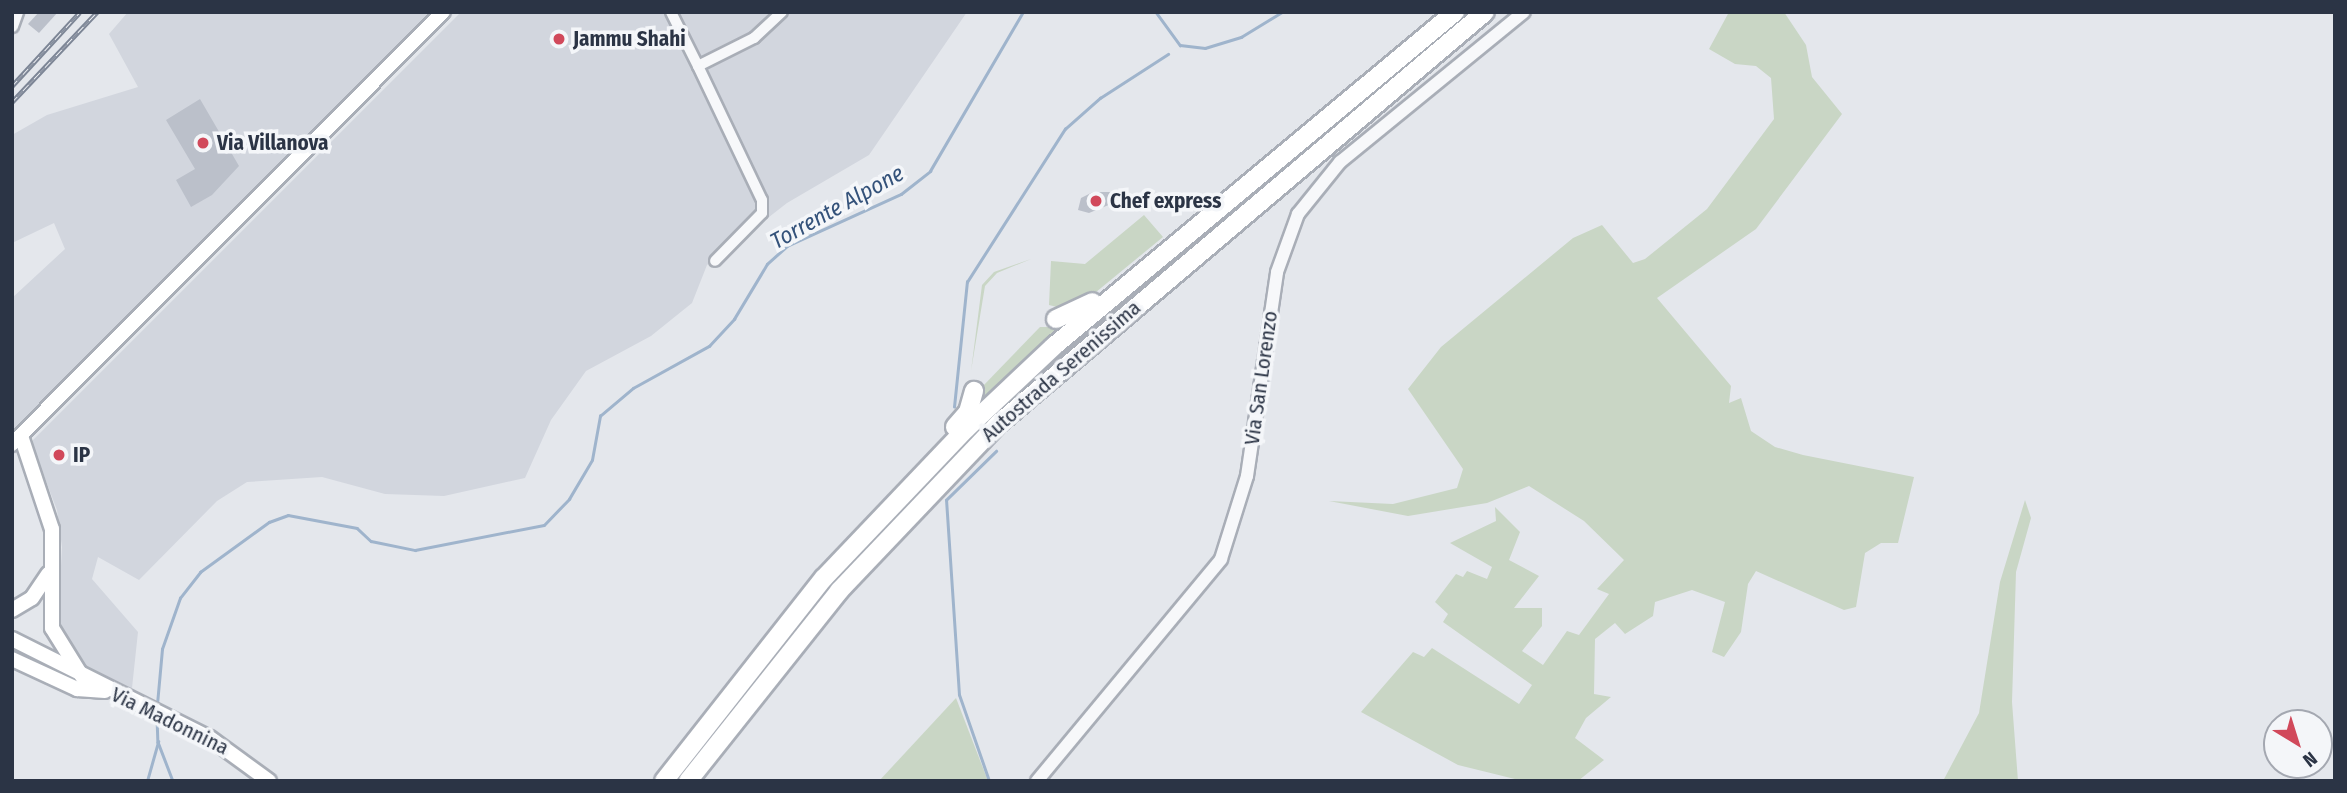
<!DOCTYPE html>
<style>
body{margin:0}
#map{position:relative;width:2347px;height:793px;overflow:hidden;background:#e4e7ec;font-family:"Fira Sans Condensed",sans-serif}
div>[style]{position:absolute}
.built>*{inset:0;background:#d2d6de}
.green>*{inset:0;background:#c9d6c5}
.stream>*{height:2.5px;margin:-1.25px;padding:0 1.25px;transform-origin:1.25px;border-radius:1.25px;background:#9fb4cc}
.building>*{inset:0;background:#bbc0ca}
.roads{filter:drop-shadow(2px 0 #a9aeb7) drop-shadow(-2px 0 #a9aeb7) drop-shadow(0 2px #a9aeb7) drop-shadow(0 -2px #a9aeb7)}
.minor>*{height:10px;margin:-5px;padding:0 5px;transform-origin:5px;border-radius:5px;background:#f7f8fa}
.tertiary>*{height:12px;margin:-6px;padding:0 6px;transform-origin:6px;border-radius:6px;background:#f7f8fa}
.secondary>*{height:14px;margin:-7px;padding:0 7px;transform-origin:7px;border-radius:7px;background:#fff}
.primary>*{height:14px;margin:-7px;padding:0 7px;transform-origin:7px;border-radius:7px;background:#fff}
.motorway>*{height:18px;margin:-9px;padding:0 9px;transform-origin:9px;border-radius:9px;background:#fff}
.rail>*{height:5px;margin-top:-2.5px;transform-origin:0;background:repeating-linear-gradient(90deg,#f4f6f9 0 8px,#7d8696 0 16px);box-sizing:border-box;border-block:2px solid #7d8696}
.dots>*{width:19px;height:19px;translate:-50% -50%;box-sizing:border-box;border:4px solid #f4f6f9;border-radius:50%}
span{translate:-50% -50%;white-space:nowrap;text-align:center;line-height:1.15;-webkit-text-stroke:7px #f4f6f9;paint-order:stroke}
.poi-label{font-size:21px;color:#2b3445;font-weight:700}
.left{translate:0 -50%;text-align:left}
.street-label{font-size:21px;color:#2b3445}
.water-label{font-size:23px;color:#34527a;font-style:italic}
.frame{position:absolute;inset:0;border:14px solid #2b3445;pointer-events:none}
.north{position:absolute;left:2263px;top:709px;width:70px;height:70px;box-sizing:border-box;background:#f4f6f9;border:2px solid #a4a8b1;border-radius:50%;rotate:142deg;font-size:19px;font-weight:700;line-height:28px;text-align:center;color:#2b3445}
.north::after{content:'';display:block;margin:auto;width:24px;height:32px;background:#d1495b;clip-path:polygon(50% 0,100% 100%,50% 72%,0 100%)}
</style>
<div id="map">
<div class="built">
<i style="clip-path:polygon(128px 12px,432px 12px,14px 433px,12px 298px,65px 249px,54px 223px,12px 243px,12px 135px,47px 115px,138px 87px,109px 34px)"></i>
<i style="clip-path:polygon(461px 12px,967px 12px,869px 155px,787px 203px,707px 265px,692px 303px,651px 336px,586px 371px,551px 420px,525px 478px,444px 496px,385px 494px,322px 477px,247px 482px,217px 501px,139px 580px,98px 557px,92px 579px,138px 632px,132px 688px,122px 687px,89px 669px,58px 622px,62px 547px,57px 510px,31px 442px)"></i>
</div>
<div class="green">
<i style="clip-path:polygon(1729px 12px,1784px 12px,1806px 45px,1812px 77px,1842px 114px,1756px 229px,1657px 298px,1731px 386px,1729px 403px,1741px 398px,1751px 431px,1775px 447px,1803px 455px,1914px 477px,1898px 543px,1881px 543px,1865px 553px,1856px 607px,1844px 610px,1756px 571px,1748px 584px,1741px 632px,1724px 657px,1712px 652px,1725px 602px,1692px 590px,1655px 602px,1653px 616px,1625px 634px,1615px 623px,1595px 639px,1594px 694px,1611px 697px,1586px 718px,1575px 738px,1604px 760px,1578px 781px,1523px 781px,1458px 765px,1361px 712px,1413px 652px,1424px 657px,1432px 648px,1519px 704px,1532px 685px,1443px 622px,1448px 614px,1435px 602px,1456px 574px,1463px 577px,1467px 571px,1487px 579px,1492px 567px,1450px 543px,1496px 521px,1495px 507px,1520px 532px,1509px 560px,1539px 576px,1514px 608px,1542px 608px,1542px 626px,1522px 651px,1543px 665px,1567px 631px,1579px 635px,1609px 594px,1597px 589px,1624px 560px,1584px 521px,1529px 486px,1487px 503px,1408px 516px,1329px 501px,1393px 504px,1457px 488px,1463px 469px,1408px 389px,1441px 347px,1573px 238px,1602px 225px,1633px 263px,1645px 259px,1707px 209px,1774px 119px,1771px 78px,1756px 66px,1735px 64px,1709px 49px)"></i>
<i style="clip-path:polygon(1144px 215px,1163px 237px,1073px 311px,1049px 305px,1051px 261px,1085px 264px)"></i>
<i style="clip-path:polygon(1031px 259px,997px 273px,985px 286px,971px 371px,982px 285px,994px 272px)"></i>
<i style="clip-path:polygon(1040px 327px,1061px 327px,979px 401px,982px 387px)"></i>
<i style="clip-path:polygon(2025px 500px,2031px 518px,2016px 572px,2012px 702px,2018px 781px,1943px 781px,1979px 713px,2000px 582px)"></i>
<i style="clip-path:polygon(956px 698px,988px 781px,879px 781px)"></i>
</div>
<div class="stream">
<i style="left:1156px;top:12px;width:41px;rotate:54deg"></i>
<i style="left:1180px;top:45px;width:25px;rotate:7deg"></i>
<i style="left:1205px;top:48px;width:38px;rotate:-17deg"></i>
<i style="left:1241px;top:37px;width:48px;rotate:-31.4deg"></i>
<i style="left:954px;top:407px;width:126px;rotate:-84.1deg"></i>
<i style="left:967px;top:282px;width:182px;rotate:-57.4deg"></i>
<i style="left:1065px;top:129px;width:47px;rotate:-41.5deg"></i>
<i style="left:1100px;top:98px;width:81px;rotate:-32.9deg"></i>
<i style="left:157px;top:704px;width:55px;rotate:-84.8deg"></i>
<i style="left:162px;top:649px;width:54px;rotate:-70.6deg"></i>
<i style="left:180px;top:598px;width:33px;rotate:-52deg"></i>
<i style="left:200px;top:572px;width:85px;rotate:-35.9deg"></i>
<i style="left:269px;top:522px;width:20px;rotate:-20deg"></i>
<i style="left:288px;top:515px;width:70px;rotate:10.7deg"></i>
<i style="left:357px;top:528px;width:19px;rotate:43deg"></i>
<i style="left:371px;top:541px;width:45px;rotate:11.6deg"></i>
<i style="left:415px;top:550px;width:131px;rotate:-11deg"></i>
<i style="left:544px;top:525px;width:36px;rotate:-46deg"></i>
<i style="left:569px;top:499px;width:45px;rotate:-59.5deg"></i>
<i style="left:592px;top:460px;width:45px;rotate:-79.7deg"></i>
<i style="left:600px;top:416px;width:43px;rotate:-40.3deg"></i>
<i style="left:633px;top:388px;width:87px;rotate:-28.9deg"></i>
<i style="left:709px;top:346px;width:37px;rotate:-47deg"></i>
<i style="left:734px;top:319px;width:64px;rotate:-59deg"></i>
<i style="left:767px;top:264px;width:27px;rotate:-42deg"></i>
<i style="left:787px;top:246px;width:125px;rotate:-24.5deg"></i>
<i style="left:901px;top:194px;width:37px;rotate:-38deg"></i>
<i style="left:930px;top:171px;width:184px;rotate:-59.7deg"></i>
<i style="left:157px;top:717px;width:25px;rotate:88deg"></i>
<i style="left:158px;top:742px;width:42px;rotate:69deg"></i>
<i style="left:147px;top:781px;width:41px;rotate:-74.2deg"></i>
<i style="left:989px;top:781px;width:91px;rotate:-109.2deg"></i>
<i style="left:959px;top:695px;width:195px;rotate:-93.8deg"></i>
<i style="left:946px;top:500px;width:70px;rotate:-44.4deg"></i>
</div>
<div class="building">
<i style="clip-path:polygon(39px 12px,58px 12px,39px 33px,28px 24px)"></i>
<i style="clip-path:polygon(200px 99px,239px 166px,212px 195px,191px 207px,176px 180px,195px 169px,166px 120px)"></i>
<i style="clip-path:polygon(1093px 192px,1112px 192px,1111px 204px,1089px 213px,1078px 210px,1081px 198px)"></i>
</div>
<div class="roads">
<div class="minor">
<i style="left:671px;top:12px;width:60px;rotate:63.4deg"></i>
<i style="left:698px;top:66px;width:63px;rotate:-26.6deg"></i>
<i style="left:754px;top:38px;width:38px;rotate:-43deg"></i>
<i style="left:698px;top:66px;width:148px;rotate:64.5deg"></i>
<i style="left:762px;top:200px;width:13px;rotate:90deg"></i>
<i style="left:762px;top:213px;width:67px;rotate:134.4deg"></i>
</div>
<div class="tertiary">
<i style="left:12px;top:26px;width:15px;rotate:-70deg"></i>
<i style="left:1037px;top:781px;width:288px;rotate:-50.3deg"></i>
<i style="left:1221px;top:559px;width:87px;rotate:-72.6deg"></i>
<i style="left:1247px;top:476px;width:206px;rotate:-81.6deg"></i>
<i style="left:1277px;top:272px;width:62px;rotate:-70.1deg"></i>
<i style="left:1298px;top:214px;width:67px;rotate:-51.1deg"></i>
<i style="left:1340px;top:162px;width:237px;rotate:-39.2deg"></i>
</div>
<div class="secondary">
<i style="left:21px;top:436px;width:98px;rotate:71.6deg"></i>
<i style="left:52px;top:529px;width:99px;rotate:90deg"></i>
<i style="left:52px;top:628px;width:59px;rotate:58.2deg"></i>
<i style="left:12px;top:610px;width:23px;rotate:-31deg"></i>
<i style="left:32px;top:598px;width:29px;rotate:-56deg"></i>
<i style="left:12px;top:639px;width:221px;rotate:26.6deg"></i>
<i style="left:210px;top:738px;width:73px;rotate:36.1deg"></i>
<i style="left:12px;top:659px;width:72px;rotate:24.8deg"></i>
<i style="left:77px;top:689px;width:28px;rotate:4deg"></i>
</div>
<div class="primary">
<i style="left:12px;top:444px;width:610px;rotate:-45.07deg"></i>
</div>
<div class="motorway">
<i style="left:1056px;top:319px;width:40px;rotate:-25deg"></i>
<i style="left:955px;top:427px;width:20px;rotate:-49deg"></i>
<i style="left:968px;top:412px;width:22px;rotate:-74deg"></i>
<i style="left:664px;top:781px;width:258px;rotate:-51.8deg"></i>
<i style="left:824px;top:578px;width:206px;rotate:-46.4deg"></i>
<i style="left:966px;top:429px;width:121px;rotate:-43.3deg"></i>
<i style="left:1054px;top:346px;width:522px;rotate:-39.79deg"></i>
<i style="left:688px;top:781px;width:243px;rotate:-51.5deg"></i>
<i style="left:839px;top:591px;width:229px;rotate:-46.4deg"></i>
<i style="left:997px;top:425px;width:639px;rotate:-40.24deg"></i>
</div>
</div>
<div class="rail">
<i style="left:12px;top:86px;width:100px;rotate:-47.4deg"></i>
<i style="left:12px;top:102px;width:124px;rotate:-46.6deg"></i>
</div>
<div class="dots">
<i style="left:559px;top:39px;background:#d1495b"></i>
<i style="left:203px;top:143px;background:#d1495b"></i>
<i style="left:1096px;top:201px;background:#d1495b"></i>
<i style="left:59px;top:455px;background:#d1495b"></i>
</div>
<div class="poi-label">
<span class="left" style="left:573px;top:39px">Jammu Shahi</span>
<span class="left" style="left:217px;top:143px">Via Villanova</span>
<span class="left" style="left:1110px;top:201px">Chef express</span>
<span class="left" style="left:73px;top:455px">IP</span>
</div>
<div class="street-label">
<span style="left:1061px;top:371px;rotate:-41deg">Autostrada Serenissima</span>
<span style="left:1261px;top:378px;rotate:-82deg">Via San Lorenzo</span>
<span style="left:170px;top:721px;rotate:26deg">Via Madonnina</span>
</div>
<div class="water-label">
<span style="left:837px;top:207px;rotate:-29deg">Torrente Alpone</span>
</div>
<div class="frame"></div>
<div class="north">N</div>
</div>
